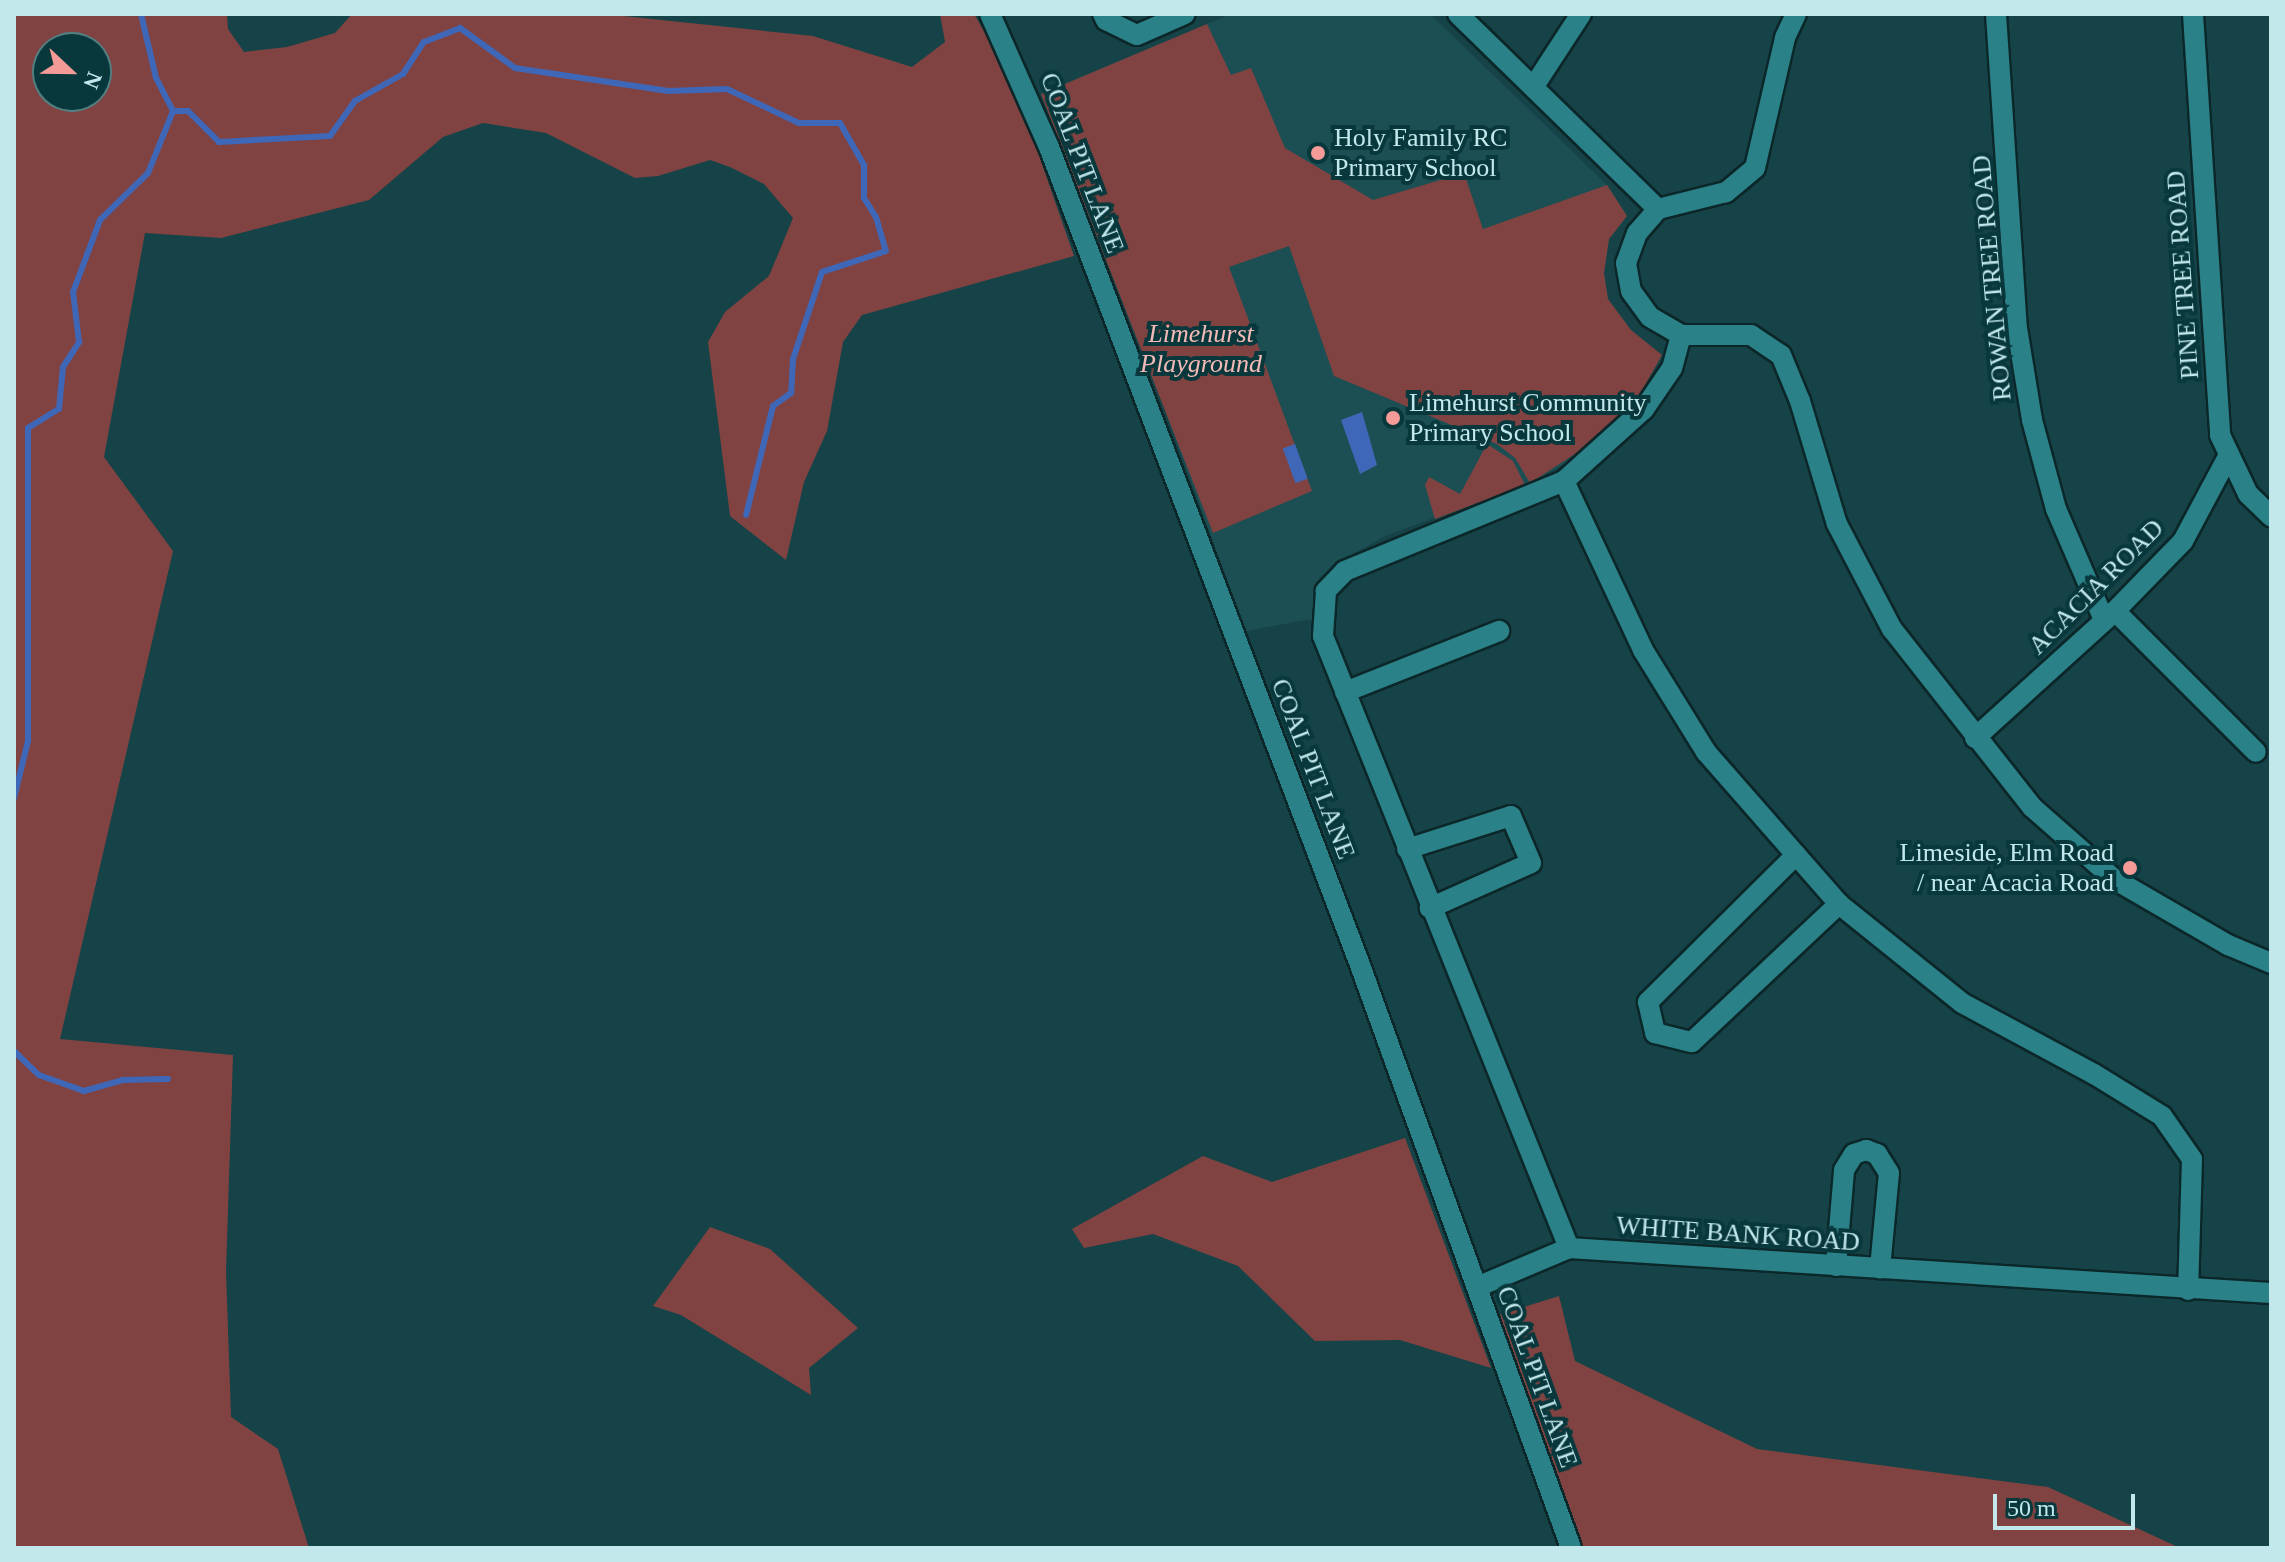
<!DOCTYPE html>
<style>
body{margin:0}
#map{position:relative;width:2285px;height:1562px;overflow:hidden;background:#164347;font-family:Georgia,serif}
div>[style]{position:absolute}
.built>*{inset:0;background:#1b4f54}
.green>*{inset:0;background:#814341}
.water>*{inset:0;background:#3f67b8;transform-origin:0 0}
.stream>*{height:6px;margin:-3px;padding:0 3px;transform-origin:3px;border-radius:3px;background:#3f67b8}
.roads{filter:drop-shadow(2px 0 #0c2729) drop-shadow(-2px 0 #0c2729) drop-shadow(0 2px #0c2729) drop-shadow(0 -2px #0c2729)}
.minor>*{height:20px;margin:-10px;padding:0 10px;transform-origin:10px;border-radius:10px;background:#2a8188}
.tertiary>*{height:20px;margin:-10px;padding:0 10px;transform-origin:10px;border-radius:10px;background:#2a8188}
.dots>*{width:22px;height:22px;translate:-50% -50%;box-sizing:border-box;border:4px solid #08383c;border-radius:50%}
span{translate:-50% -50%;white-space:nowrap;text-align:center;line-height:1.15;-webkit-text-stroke:8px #08383c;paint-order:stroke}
.poi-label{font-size:26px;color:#c2e8ec}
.left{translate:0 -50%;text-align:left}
.right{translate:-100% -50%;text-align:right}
.street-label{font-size:26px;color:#c2e8ec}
.park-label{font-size:26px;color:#f3bab6;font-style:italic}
.frame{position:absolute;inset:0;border:16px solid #c2e8ec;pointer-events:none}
.north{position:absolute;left:32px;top:32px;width:80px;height:80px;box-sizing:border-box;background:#08383c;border:2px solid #527e82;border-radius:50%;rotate:112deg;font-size:22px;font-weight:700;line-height:32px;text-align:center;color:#c2e8ec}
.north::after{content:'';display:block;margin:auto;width:28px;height:36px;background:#f59b97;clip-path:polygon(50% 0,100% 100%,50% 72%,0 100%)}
.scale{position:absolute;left:1993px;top:1494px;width:142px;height:36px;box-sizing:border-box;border:4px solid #c2e8ec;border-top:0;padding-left:10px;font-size:24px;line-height:28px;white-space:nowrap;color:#c2e8ec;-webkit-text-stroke:6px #08383c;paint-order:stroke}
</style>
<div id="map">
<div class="built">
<i style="clip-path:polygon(1231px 14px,1430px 14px,1607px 185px,1627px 216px,1609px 239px,1604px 273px,1608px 299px,1631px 330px,1662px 355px,1640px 394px,1578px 455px,1561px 466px,1525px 485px,1387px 535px,1331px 566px,1316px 591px,1317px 618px,1246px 631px,1125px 302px,1041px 94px)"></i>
</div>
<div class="green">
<i style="clip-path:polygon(evenodd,14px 14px,227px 14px,228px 29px,244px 52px,287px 47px,335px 33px,352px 14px,604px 14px,813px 36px,912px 67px,945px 42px,940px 14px,974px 14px,1012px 78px,1074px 256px,862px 315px,843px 342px,827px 431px,804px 482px,786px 560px,730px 516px,708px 342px,725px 312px,769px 276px,793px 218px,764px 184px,730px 167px,710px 160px,658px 176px,635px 178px,546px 133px,483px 123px,443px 137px,369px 200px,221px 238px,145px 233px,104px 457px,173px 551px,60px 1039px,233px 1055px,226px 1271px,231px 1417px,278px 1449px,309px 1548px,14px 1548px,14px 14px,48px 48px,96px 48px,96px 96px,48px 96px,48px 48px)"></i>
<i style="clip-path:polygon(1207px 24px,1231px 75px,1251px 68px,1285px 148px,1373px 200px,1464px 173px,1483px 229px,1607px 185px,1627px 216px,1609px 239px,1604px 273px,1608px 299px,1631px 330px,1662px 355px,1640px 394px,1595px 441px,1530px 483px,1515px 458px,1497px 444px,1334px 376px,1289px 246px,1229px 267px,1312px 491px,1213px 533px,1041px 94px)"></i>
<i style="clip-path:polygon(1487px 444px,1513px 461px,1525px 485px,1435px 519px,1425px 485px,1429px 477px,1460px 494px)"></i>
<i style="clip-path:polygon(1405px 1138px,1491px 1368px,1400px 1340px,1315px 1341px,1238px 1266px,1153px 1234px,1084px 1248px,1072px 1229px,1203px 1156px,1272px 1182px)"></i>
<i style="clip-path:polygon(710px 1227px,770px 1249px,858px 1328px,809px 1368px,811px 1395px,681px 1315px,653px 1306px)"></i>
<i style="clip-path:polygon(1559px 1296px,1575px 1361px,1757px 1449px,2048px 1487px,2180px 1548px,1581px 1548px,1499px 1315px)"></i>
</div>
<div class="water">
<i style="clip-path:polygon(1362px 412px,1377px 465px,1360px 474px,1341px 420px)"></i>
<i style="left:1295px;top:444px;width:37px;height:13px;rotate:70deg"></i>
</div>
<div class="stream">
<i style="left:173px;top:111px;width:15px"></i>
<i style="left:188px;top:111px;width:44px;rotate:45deg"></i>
<i style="left:219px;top:142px;width:111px;rotate:-3.1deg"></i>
<i style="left:330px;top:136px;width:43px;rotate:-54.5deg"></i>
<i style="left:355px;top:101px;width:55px;rotate:-29.4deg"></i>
<i style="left:403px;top:74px;width:38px;rotate:-57deg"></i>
<i style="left:424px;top:42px;width:39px;rotate:-21deg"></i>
<i style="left:460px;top:28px;width:68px;rotate:36deg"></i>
<i style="left:515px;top:68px;width:155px;rotate:8.5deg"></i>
<i style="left:668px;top:91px;width:59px;rotate:-1.9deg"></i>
<i style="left:727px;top:89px;width:80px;rotate:25.3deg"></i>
<i style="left:799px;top:123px;width:41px"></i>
<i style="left:840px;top:123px;width:48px;rotate:60.3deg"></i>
<i style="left:864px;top:165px;width:33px;rotate:90deg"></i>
<i style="left:864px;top:198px;width:22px;rotate:58deg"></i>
<i style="left:876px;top:217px;width:35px;rotate:74deg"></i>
<i style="left:886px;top:251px;width:67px;rotate:161.8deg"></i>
<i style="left:822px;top:272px;width:92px;rotate:108.4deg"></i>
<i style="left:793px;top:359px;width:34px;rotate:93deg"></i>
<i style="left:791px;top:393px;width:22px;rotate:144deg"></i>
<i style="left:773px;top:406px;width:112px;rotate:103.9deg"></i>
<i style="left:14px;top:798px;width:59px;rotate:-76.2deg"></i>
<i style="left:28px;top:741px;width:313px;rotate:-90deg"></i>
<i style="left:28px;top:428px;width:36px;rotate:-32deg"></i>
<i style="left:59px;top:409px;width:42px;rotate:-84.6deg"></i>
<i style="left:63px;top:367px;width:30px;rotate:-57deg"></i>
<i style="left:79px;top:342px;width:50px;rotate:-96.8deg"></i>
<i style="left:73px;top:292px;width:77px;rotate:-69.4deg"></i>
<i style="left:100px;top:220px;width:67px;rotate:-44.4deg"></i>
<i style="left:148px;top:173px;width:67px;rotate:-68deg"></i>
<i style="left:173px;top:111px;width:37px;rotate:-117deg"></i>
<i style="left:156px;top:78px;width:66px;rotate:-103.2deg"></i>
<i style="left:14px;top:1051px;width:35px;rotate:44deg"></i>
<i style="left:39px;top:1075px;width:48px;rotate:19.6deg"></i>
<i style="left:84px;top:1091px;width:41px;rotate:-15.8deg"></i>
<i style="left:123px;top:1080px;width:45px;rotate:-1.3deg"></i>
</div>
<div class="roads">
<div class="minor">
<i style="left:1103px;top:14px;width:7px;rotate:63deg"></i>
<i style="left:1106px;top:20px;width:34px;rotate:26deg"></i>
<i style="left:1137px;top:35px;width:52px;rotate:-23.6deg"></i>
<i style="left:1458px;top:14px;width:279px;rotate:44.3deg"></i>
<i style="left:1996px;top:14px;width:315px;rotate:86.2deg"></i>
<i style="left:2017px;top:328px;width:93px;rotate:80.7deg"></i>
<i style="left:2032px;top:420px;width:92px;rotate:74.9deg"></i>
<i style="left:2056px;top:509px;width:121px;rotate:66.6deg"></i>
<i style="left:2193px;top:14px;width:422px;rotate:86.3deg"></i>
<i style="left:2220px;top:435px;width:65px;rotate:64.6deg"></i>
<i style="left:2248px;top:494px;width:32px;rotate:44deg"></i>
<i style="left:1534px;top:86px;width:86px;rotate:-56.9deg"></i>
<i style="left:1681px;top:335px;width:34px;rotate:105deg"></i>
<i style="left:1672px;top:368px;width:50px;rotate:124.3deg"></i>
<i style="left:1644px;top:409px;width:108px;rotate:138deg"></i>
<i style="left:1564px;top:481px;width:237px;rotate:157.7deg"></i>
<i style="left:1345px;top:571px;width:28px;rotate:134deg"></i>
<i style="left:1326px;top:591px;width:45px;rotate:93.8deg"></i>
<i style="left:1323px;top:636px;width:660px;rotate:68.1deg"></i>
<i style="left:1569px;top:1248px;width:703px;rotate:3.67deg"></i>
<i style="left:1564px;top:481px;width:187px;rotate:64.9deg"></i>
<i style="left:1643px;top:650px;width:120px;rotate:58.3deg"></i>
<i style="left:1706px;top:752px;width:202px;rotate:48.8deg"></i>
<i style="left:1839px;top:904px;width:158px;rotate:38.8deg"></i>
<i style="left:1962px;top:1003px;width:150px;rotate:28.3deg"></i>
<i style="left:2094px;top:1074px;width:80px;rotate:31.7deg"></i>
<i style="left:2162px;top:1116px;width:52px;rotate:55.1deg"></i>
<i style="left:2192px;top:1159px;width:131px;rotate:91.7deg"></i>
<i style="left:2115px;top:611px;width:199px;rotate:45deg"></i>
<i style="left:1345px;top:692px;width:166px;rotate:-21.6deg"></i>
<i style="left:1975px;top:738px;width:189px;rotate:-42.2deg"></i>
<i style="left:2115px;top:611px;width:98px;rotate:-45.8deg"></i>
<i style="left:2183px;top:541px;width:98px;rotate:-61.9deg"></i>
<i style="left:1407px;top:849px;width:109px;rotate:-17.6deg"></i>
<i style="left:1511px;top:816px;width:51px;rotate:66.9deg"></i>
<i style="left:1531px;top:863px;width:111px;rotate:156deg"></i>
<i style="left:1796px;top:855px;width:209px;rotate:135.2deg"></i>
<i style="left:1648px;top:1002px;width:32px;rotate:77deg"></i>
<i style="left:1655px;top:1033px;width:38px;rotate:14deg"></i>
<i style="left:1692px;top:1042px;width:202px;rotate:-43.2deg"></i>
<i style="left:1836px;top:1266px;width:96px;rotate:-85.2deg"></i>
<i style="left:1844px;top:1170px;width:19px;rotate:-58deg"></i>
<i style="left:1854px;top:1154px;width:13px;rotate:-18deg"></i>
<i style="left:1866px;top:1150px;width:12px;rotate:20deg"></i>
<i style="left:1877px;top:1154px;width:22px;rotate:58deg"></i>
<i style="left:1889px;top:1173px;width:96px;rotate:95.4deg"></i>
<i style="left:1477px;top:1287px;width:100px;rotate:-23deg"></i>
</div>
<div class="tertiary">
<i style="left:990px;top:14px;width:145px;rotate:66.1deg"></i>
<i style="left:1049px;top:147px;width:875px;rotate:69.18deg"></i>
<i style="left:1360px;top:965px;width:620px;rotate:70.1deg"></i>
<i style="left:1796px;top:14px;width:26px;rotate:115deg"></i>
<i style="left:1785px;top:38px;width:133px;rotate:103deg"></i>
<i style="left:1755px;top:168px;width:38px;rotate:140deg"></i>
<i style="left:1726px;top:192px;width:70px;rotate:166deg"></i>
<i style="left:1658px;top:209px;width:32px;rotate:131deg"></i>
<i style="left:1637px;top:233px;width:32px;rotate:110deg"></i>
<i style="left:1626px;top:263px;width:28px;rotate:80deg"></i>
<i style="left:1631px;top:291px;width:32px;rotate:54deg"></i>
<i style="left:1650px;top:317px;width:36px;rotate:30deg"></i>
<i style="left:1681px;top:335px;width:70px"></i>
<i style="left:1751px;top:335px;width:36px;rotate:34deg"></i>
<i style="left:1781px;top:355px;width:50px;rotate:67.6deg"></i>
<i style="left:1800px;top:401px;width:128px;rotate:73.3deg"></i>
<i style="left:1837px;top:524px;width:119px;rotate:62.4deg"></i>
<i style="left:1892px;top:629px;width:226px;rotate:51.8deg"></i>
<i style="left:2032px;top:807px;width:109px;rotate:41.3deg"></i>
<i style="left:2114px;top:879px;width:132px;rotate:30.1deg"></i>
<i style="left:2228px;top:945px;width:47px;rotate:22.7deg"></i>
</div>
</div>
<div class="dots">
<i style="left:1318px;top:153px;background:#f59b97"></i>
<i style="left:1393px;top:418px;background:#f59b97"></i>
<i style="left:2130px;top:868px;background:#f59b97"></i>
</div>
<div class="poi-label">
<span class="left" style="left:1334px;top:153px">Holy Family RC<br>Primary School</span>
<span class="left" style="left:1409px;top:418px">Limehurst Community<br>Primary School</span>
<span class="right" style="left:2114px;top:868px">Limeside, Elm Road<br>/ near Acacia Road</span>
</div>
<div class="street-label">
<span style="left:1082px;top:163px;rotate:69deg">COAL PIT LANE</span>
<span style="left:2183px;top:275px;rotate:-94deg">PINE TREE ROAD</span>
<span style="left:1992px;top:278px;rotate:-95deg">ROWAN TREE ROAD</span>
<span style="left:2096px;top:587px;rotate:-45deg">ACACIA ROAD</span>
<span style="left:1313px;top:769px;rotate:69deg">COAL PIT LANE</span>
<span style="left:1738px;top:1234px;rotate:4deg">WHITE BANK ROAD</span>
<span style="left:1537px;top:1377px;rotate:70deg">COAL PIT LANE</span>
</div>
<div class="park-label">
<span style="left:1201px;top:349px">Limehurst<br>Playground</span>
</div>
<div class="frame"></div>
<div class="north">N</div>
<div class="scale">50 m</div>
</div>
